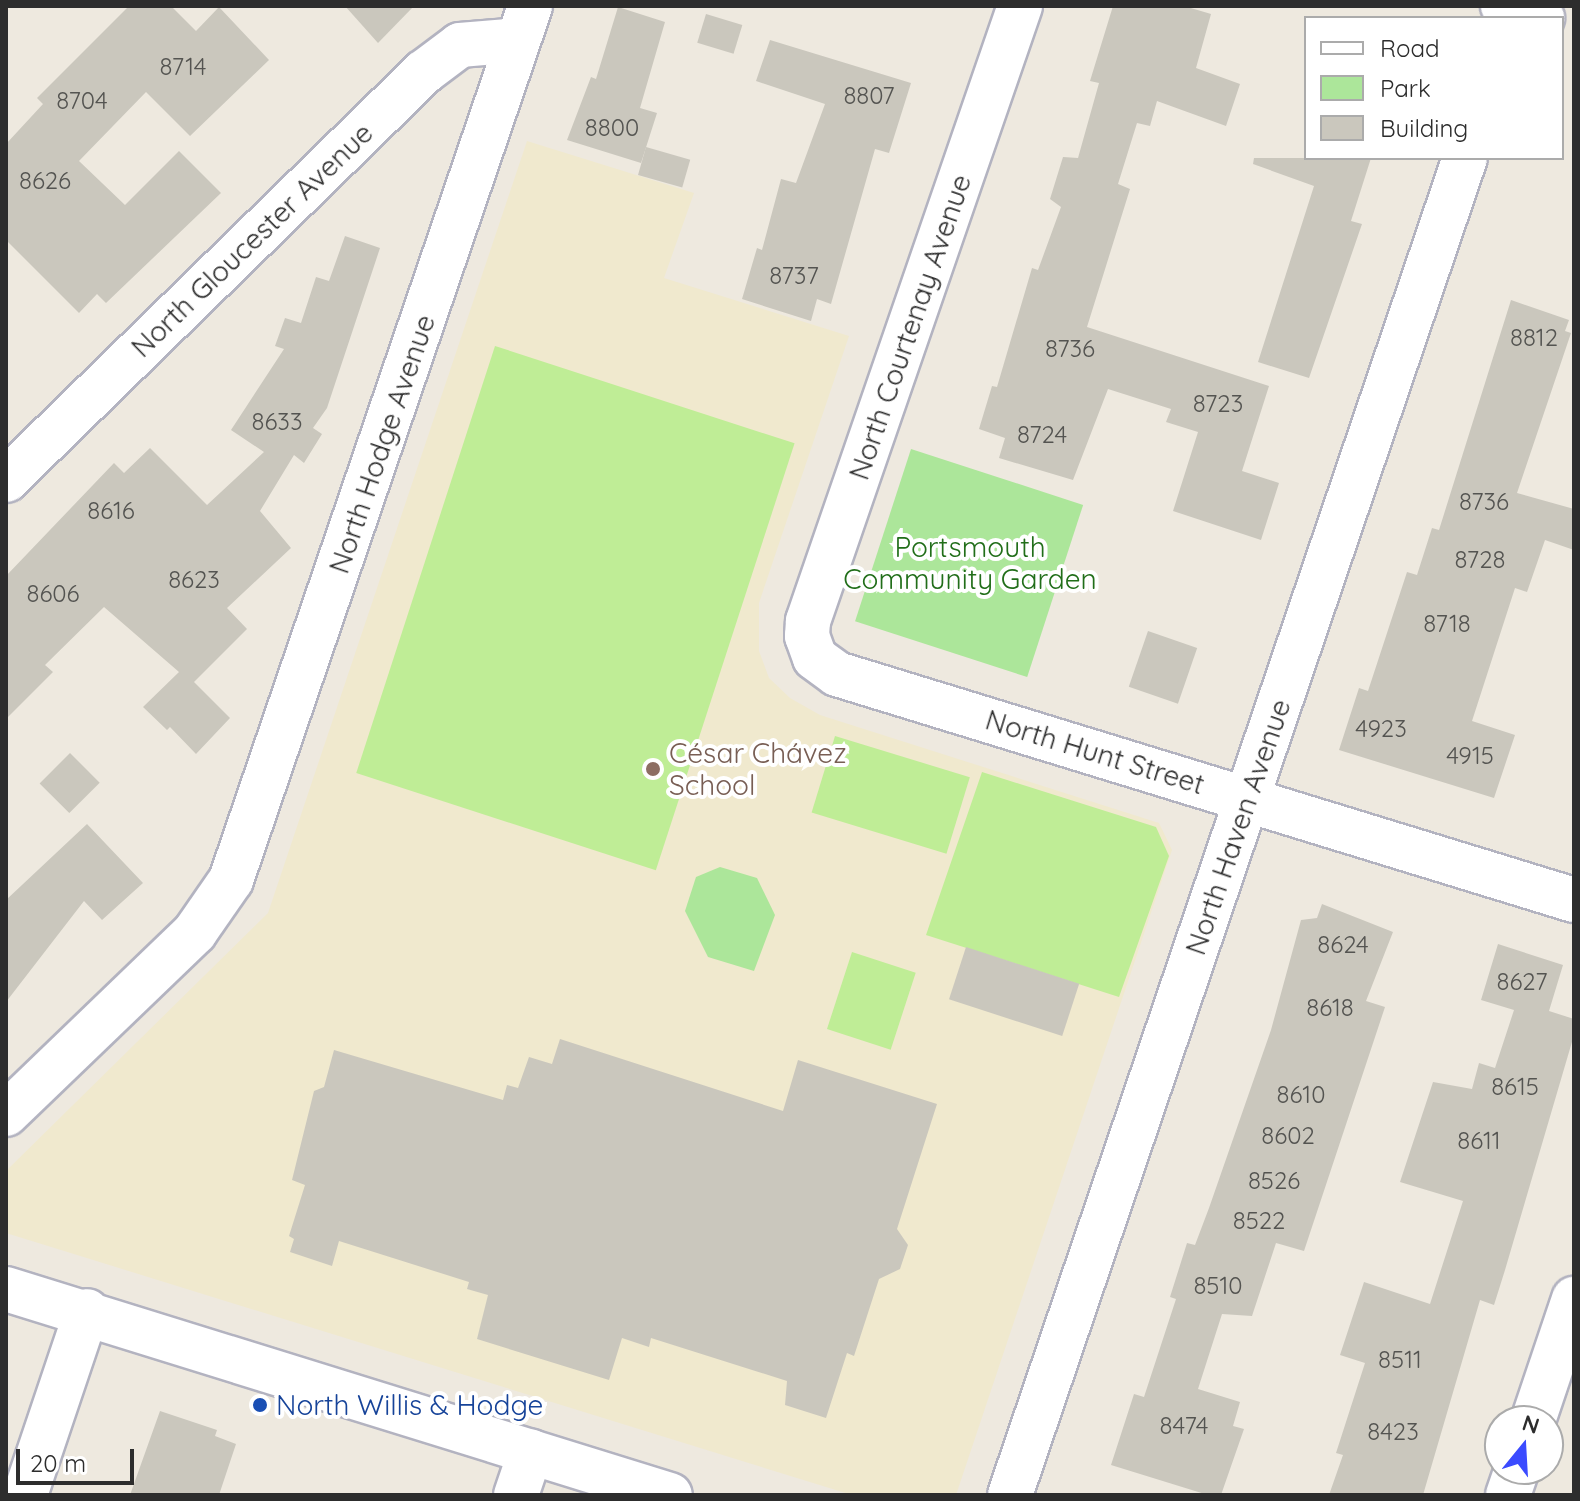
<!DOCTYPE html>
<meta charset="utf-8">
<style>
body{margin:0}
#map{position:relative;width:1580px;height:1501px;overflow:hidden;background:#eee9df;font-family:Quicksand,sans-serif}
div>[style]{position:absolute}
.education>*{inset:0;background:#f0e9ce}
.green>*{inset:0;background:#ace69a;transform-origin:0 0}
.pitch>*{inset:0;background:#bfed96;transform-origin:0 0}
.building>*{inset:0;background:#cac7bd;transform-origin:0 0}
.roads{filter:drop-shadow(2px 0 #b3b3c0) drop-shadow(-2px 0 #b3b3c0) drop-shadow(0 2px #b3b3c0) drop-shadow(0 -2px #b3b3c0)}
.minor>*{height:44px;margin:-22px;padding:0 22px;transform-origin:22px;border-radius:22px;background:#fff}
.dots>*{width:22px;height:22px;translate:-50% -50%;box-sizing:border-box;border:4px solid #fff;border-radius:50%}
span{translate:-50% -50%;white-space:nowrap;text-align:center;line-height:1.15;-webkit-text-stroke:8px #fff;paint-order:stroke}
.number-label{font-size:24px;color:#545451}
.number-label span{-webkit-text-stroke-width:0}
.street-label{font-size:28px;color:#2d2d2d}
.park-label{font-size:28px;color:#216e19}
.education-label{font-size:28px;color:#785e54}
.left{translate:0 -50%;text-align:left}
.transit-label{font-size:28px;color:#164399}
.frame{position:absolute;inset:0;border:8px solid #2d2d2d;pointer-events:none}
.legend{position:absolute;left:1304px;top:16px;width:260px;height:144px;box-sizing:border-box;background:#fff;border:2px solid #ababab;margin:0;padding:10px 14px;list-style:none;font-size:24px;color:#2d2d2d}
.legend li{display:flex;align-items:center;gap:16px;height:40px}
.legend b{width:40px;border:2px solid #ababab}
.north{position:absolute;left:1484px;top:1405px;width:80px;height:80px;box-sizing:border-box;background:#fff;border:2px solid #ababab;border-radius:50%;rotate:18deg;font-size:22px;font-weight:700;line-height:32px;text-align:center;color:#2d2d2d}
.north::after{content:'';display:block;margin:auto;width:28px;height:36px;background:#3b4bff;clip-path:polygon(50% 0,100% 100%,50% 72%,0 100%)}
.scale{position:absolute;left:16px;top:1449px;width:118px;height:36px;box-sizing:border-box;border:4px solid #2d2d2d;border-top:0;padding-left:10px;font-size:24px;line-height:28px;white-space:nowrap;color:#2d2d2d;-webkit-text-stroke:6px #fff;paint-order:stroke}
</style>
<div id="map">
<div class="education">
<i style="clip-path:polygon(527px 141px,694px 193px,664px 278px,849px 336px,759px 603px,759px 651px,769px 678px,790px 698px,820px 715px,1159px 823px,1172px 850px,956px 1495px,852px 1495px,6px 1233px,6px 1171px,268px 913px)"></i>
</div>
<div class="green">
<i style="left:911px;top:449px;width:181px;height:181px;rotate:18deg"></i>
<i style="clip-path:polygon(720px 867px,757px 878px,775px 915px,754px 971px,708px 957px,685px 911px,696px 877px)"></i>
</div>
<div class="pitch">
<i style="left:495px;top:346px;width:315px;height:449px;rotate:18deg"></i>
<i style="left:835px;top:736px;width:141px;height:80px;rotate:17deg"></i>
<i style="clip-path:polygon(982px 772px,1156px 827px,1169px 856px,1119px 997px,926px 935px)"></i>
<i style="left:852px;top:952px;width:67px;height:81px;rotate:18deg"></i>
</div>
<div class="building">
<i style="clip-path:polygon(129px 6px,171px 6px,196px 31px,219px 7px,269px 60px,190px 136px,146px 92px,79px 161px,125px 205px,179px 151px,221px 193px,106px 303px,97px 294px,79px 313px,6px 240px,6px 144px,43px 104px,37px 98px)"></i>
<i style="clip-path:polygon(345px 6px,414px 6px,378px 43px)"></i>
<i style="clip-path:polygon(1113px 6px,1184px 6px,1211px 14px,1196px 68px,1240px 84px,1226px 126px,1157px 101px,1150px 126px,1137px 123px,1118px 184px,1130px 189px,1087px 327px,1269px 386px,1242px 471px,1279px 483px,1261px 540px,1173px 511px,1198px 432px,1166px 422px,1171px 409px,1108px 389px,1073px 480px,999px 458px,1005px 438px,979px 429px,992px 386px,997px 387px,1032px 268px,1038px 270px,1061px 207px,1050px 199px,1063px 157px,1078px 158px,1099px 83px,1090px 81px)"></i>
<i style="clip-path:polygon(618px 7px,665px 22px,640px 108px,657px 113px,641px 163px,567px 140px,591px 77px,596px 79px)"></i>
<i style="left:706px;top:14px;width:38px;height:30px;rotate:17deg"></i>
<i style="clip-path:polygon(770px 40px,911px 83px,889px 153px,875px 149px,831px 304px,817px 299px,811px 321px,742px 299px,757px 248px,762px 250px,781px 179px,796px 183px,825px 104px,756px 81px)"></i>
<i style="left:646px;top:147px;width:46px;height:29px;rotate:16deg"></i>
<i style="clip-path:polygon(1254px 158px,1371px 158px,1351px 221px,1362px 224px,1309px 378px,1258px 362px,1314px 186px,1253px 164px)"></i>
<i style="clip-path:polygon(345px 236px,380px 248px,327px 408px,313px 428px,322px 434px,304px 463px,294px 455px,260px 511px,291px 548px,227px 608px,247px 629px,194px 682px,230px 718px,196px 754px,170px 727px,167px 730px,143px 707px,179px 672px,104px 607px,45px 665px,53px 672px,6px 719px,6px 576px,114px 463px,124px 473px,150px 448px,207px 505px,264px 452px,231px 430px,284px 349px,275px 346px,285px 318px,301px 323px,316px 277px,329px 281px)"></i>
<i style="clip-path:polygon(1511px 300px,1569px 320px,1565px 331px,1571px 333px,1517px 493px,1574px 509px,1574px 550px,1545px 540px,1527px 592px,1515px 588px,1472px 721px,1515px 735px,1494px 798px,1339px 750px,1359px 688px,1368px 691px,1407px 572px,1417px 575px,1432px 528px,1439px 530px)"></i>
<i style="left:1148px;top:631px;width:52px;height:59px;rotate:19deg"></i>
<i style="left:70px;top:753px;width:42px;height:43px;rotate:45deg"></i>
<i style="clip-path:polygon(87px 824px,143px 883px,102px 920px,84px 901px,6px 1002px,6px 900px)"></i>
<i style="clip-path:polygon(1322px 904px,1393px 932px,1366px 1001px,1385px 1007px,1304px 1251px,1276px 1243px,1252px 1316px,1222px 1314px,1198px 1389px,1240px 1402px,1233px 1426px,1244px 1429px,1221px 1495px,1208px 1495px,1111px 1465px,1134px 1394px,1144px 1397px,1176px 1299px,1170px 1297px,1187px 1243px,1195px 1245px,1209px 1208px,1271px 1030px,1301px 920px,1317px 918px)"></i>
<i style="clip-path:polygon(1498px 944px,1563px 965px,1549px 1011px,1574px 1019px,1574px 1035px,1505px 1270px,1494px 1305px,1480px 1300px,1423px 1495px,1329px 1495px,1343px 1455px,1336px 1453px,1365px 1363px,1340px 1355px,1364px 1282px,1430px 1304px,1463px 1201px,1400px 1182px,1433px 1082px,1472px 1089px,1479px 1063px,1495px 1068px,1514px 1010px,1481px 1000px)"></i>
<i style="left:966px;top:947px;width:119px;height:55px;rotate:18deg"></i>
<i style="clip-path:polygon(560px 1039px,783px 1111px,798px 1060px,937px 1104px,897px 1229px,908px 1245px,900px 1269px,879px 1279px,854px 1356px,847px 1353px,826px 1418px,785px 1405px,787px 1381px,651px 1338px,649px 1347px,622px 1338px,609px 1380px,477px 1339px,488px 1295px,467px 1289px,469px 1282px,339px 1241px,332px 1266px,290px 1252px,294px 1239px,289px 1236px,305px 1185px,292px 1180px,314px 1091px,324px 1087px,334px 1050px,503px 1100px,507px 1085px,518px 1088px,529px 1057px,552px 1064px)"></i>
<i style="clip-path:polygon(160px 1411px,217px 1430px,215px 1436px,236px 1444px,219px 1495px,130px 1495px)"></i>
</div>
<div class="roads">
<div class="minor">
<i style="left:1020px;top:6px;width:651px;rotate:109.02deg"></i>
<i style="left:808px;top:621px;width:15px;rotate:94deg"></i>
<i style="left:807px;top:636px;width:23px;rotate:70deg"></i>
<i style="left:815px;top:658px;width:27px;rotate:36deg"></i>
<i style="left:837px;top:674px;width:771px;rotate:17.05deg"></i>
<i style="left:1503px;top:6px;width:41px;rotate:17.1deg"></i>
<i style="left:6px;top:480px;width:584px;rotate:-44.31deg"></i>
<i style="left:424px;top:72px;width:45px;rotate:-36.9deg"></i>
<i style="left:460px;top:45px;width:58px;rotate:-4.9deg"></i>
<i style="left:6px;top:1114px;width:262px;rotate:-43.9deg"></i>
<i style="left:195px;top:932px;width:63px;rotate:-55.3deg"></i>
<i style="left:231px;top:880px;width:924px;rotate:-71.11deg"></i>
<i style="left:6px;top:1289px;width:695px;rotate:17.24deg"></i>
<i style="left:1533px;top:1421px;width:129px;rotate:-71.4deg"></i>
<i style="left:25px;top:1495px;width:194px;rotate:-71.4deg"></i>
<i style="left:516px;top:1495px;width:46px;rotate:-71.2deg"></i>
<i style="left:1010px;top:1495px;width:1412px;rotate:-71.21deg"></i>
<i style="left:1508px;top:1495px;width:28px;rotate:-71deg"></i>
</div>
</div>
<div class="dots">
<i style="left:653px;top:769px;background:#8d6e63"></i>
<i style="left:260px;top:1405px;background:#1a4fb4"></i>
</div>
<div class="number-label">
<span style="left:183px;top:67px">8714</span>
<span style="left:869px;top:96px">8807</span>
<span style="left:82px;top:101px">8704</span>
<span style="left:612px;top:128px">8800</span>
<span style="left:45px;top:181px">8626</span>
<span style="left:794px;top:276px">8737</span>
<span style="left:1534px;top:338px">8812</span>
<span style="left:1070px;top:349px">8736</span>
<span style="left:1218px;top:404px">8723</span>
<span style="left:277px;top:422px">8633</span>
<span style="left:1042px;top:435px">8724</span>
<span style="left:1484px;top:502px">8736</span>
<span style="left:111px;top:511px">8616</span>
<span style="left:1480px;top:560px">8728</span>
<span style="left:194px;top:580px">8623</span>
<span style="left:53px;top:594px">8606</span>
<span style="left:1447px;top:624px">8718</span>
<span style="left:1381px;top:729px">4923</span>
<span style="left:1470px;top:756px">4915</span>
<span style="left:1343px;top:945px">8624</span>
<span style="left:1522px;top:982px">8627</span>
<span style="left:1330px;top:1008px">8618</span>
<span style="left:1515px;top:1087px">8615</span>
<span style="left:1301px;top:1095px">8610</span>
<span style="left:1288px;top:1136px">8602</span>
<span style="left:1479px;top:1141px">8611</span>
<span style="left:1274px;top:1181px">8526</span>
<span style="left:1259px;top:1221px">8522</span>
<span style="left:1218px;top:1286px">8510</span>
<span style="left:1400px;top:1360px">8511</span>
<span style="left:1184px;top:1426px">8474</span>
<span style="left:1393px;top:1432px">8423</span>
</div>
<div class="street-label">
<span style="left:252px;top:240px;rotate:-44deg">North Gloucester Avenue</span>
<span style="left:910px;top:327px;rotate:-71deg">North Courtenay Avenue</span>
<span style="left:382px;top:444px;rotate:-71deg">North Hodge Avenue</span>
<span style="left:1095px;top:752px;rotate:17deg">North Hunt Street</span>
<span style="left:1238px;top:827px;rotate:-71deg">North Haven Avenue</span>
</div>
<div class="park-label">
<span style="left:970px;top:563px">Portsmouth<br>Community Garden</span>
</div>
<div class="education-label">
<span class="left" style="left:669px;top:769px">César Chávez<br>School</span>
</div>
<div class="transit-label">
<span class="left" style="left:276px;top:1405px">North Willis &amp; Hodge</span>
</div>
<div class="frame"></div>
<ul class="legend">
<li><b style="height:10px;background:#fff"></b>Road</li>
<li><b style="height:22px;background:#ace69a"></b>Park</li>
<li><b style="height:22px;background:#cac7bd"></b>Building</li>
</ul>
<div class="north">N</div>
<div class="scale">20 m</div>
</div>
